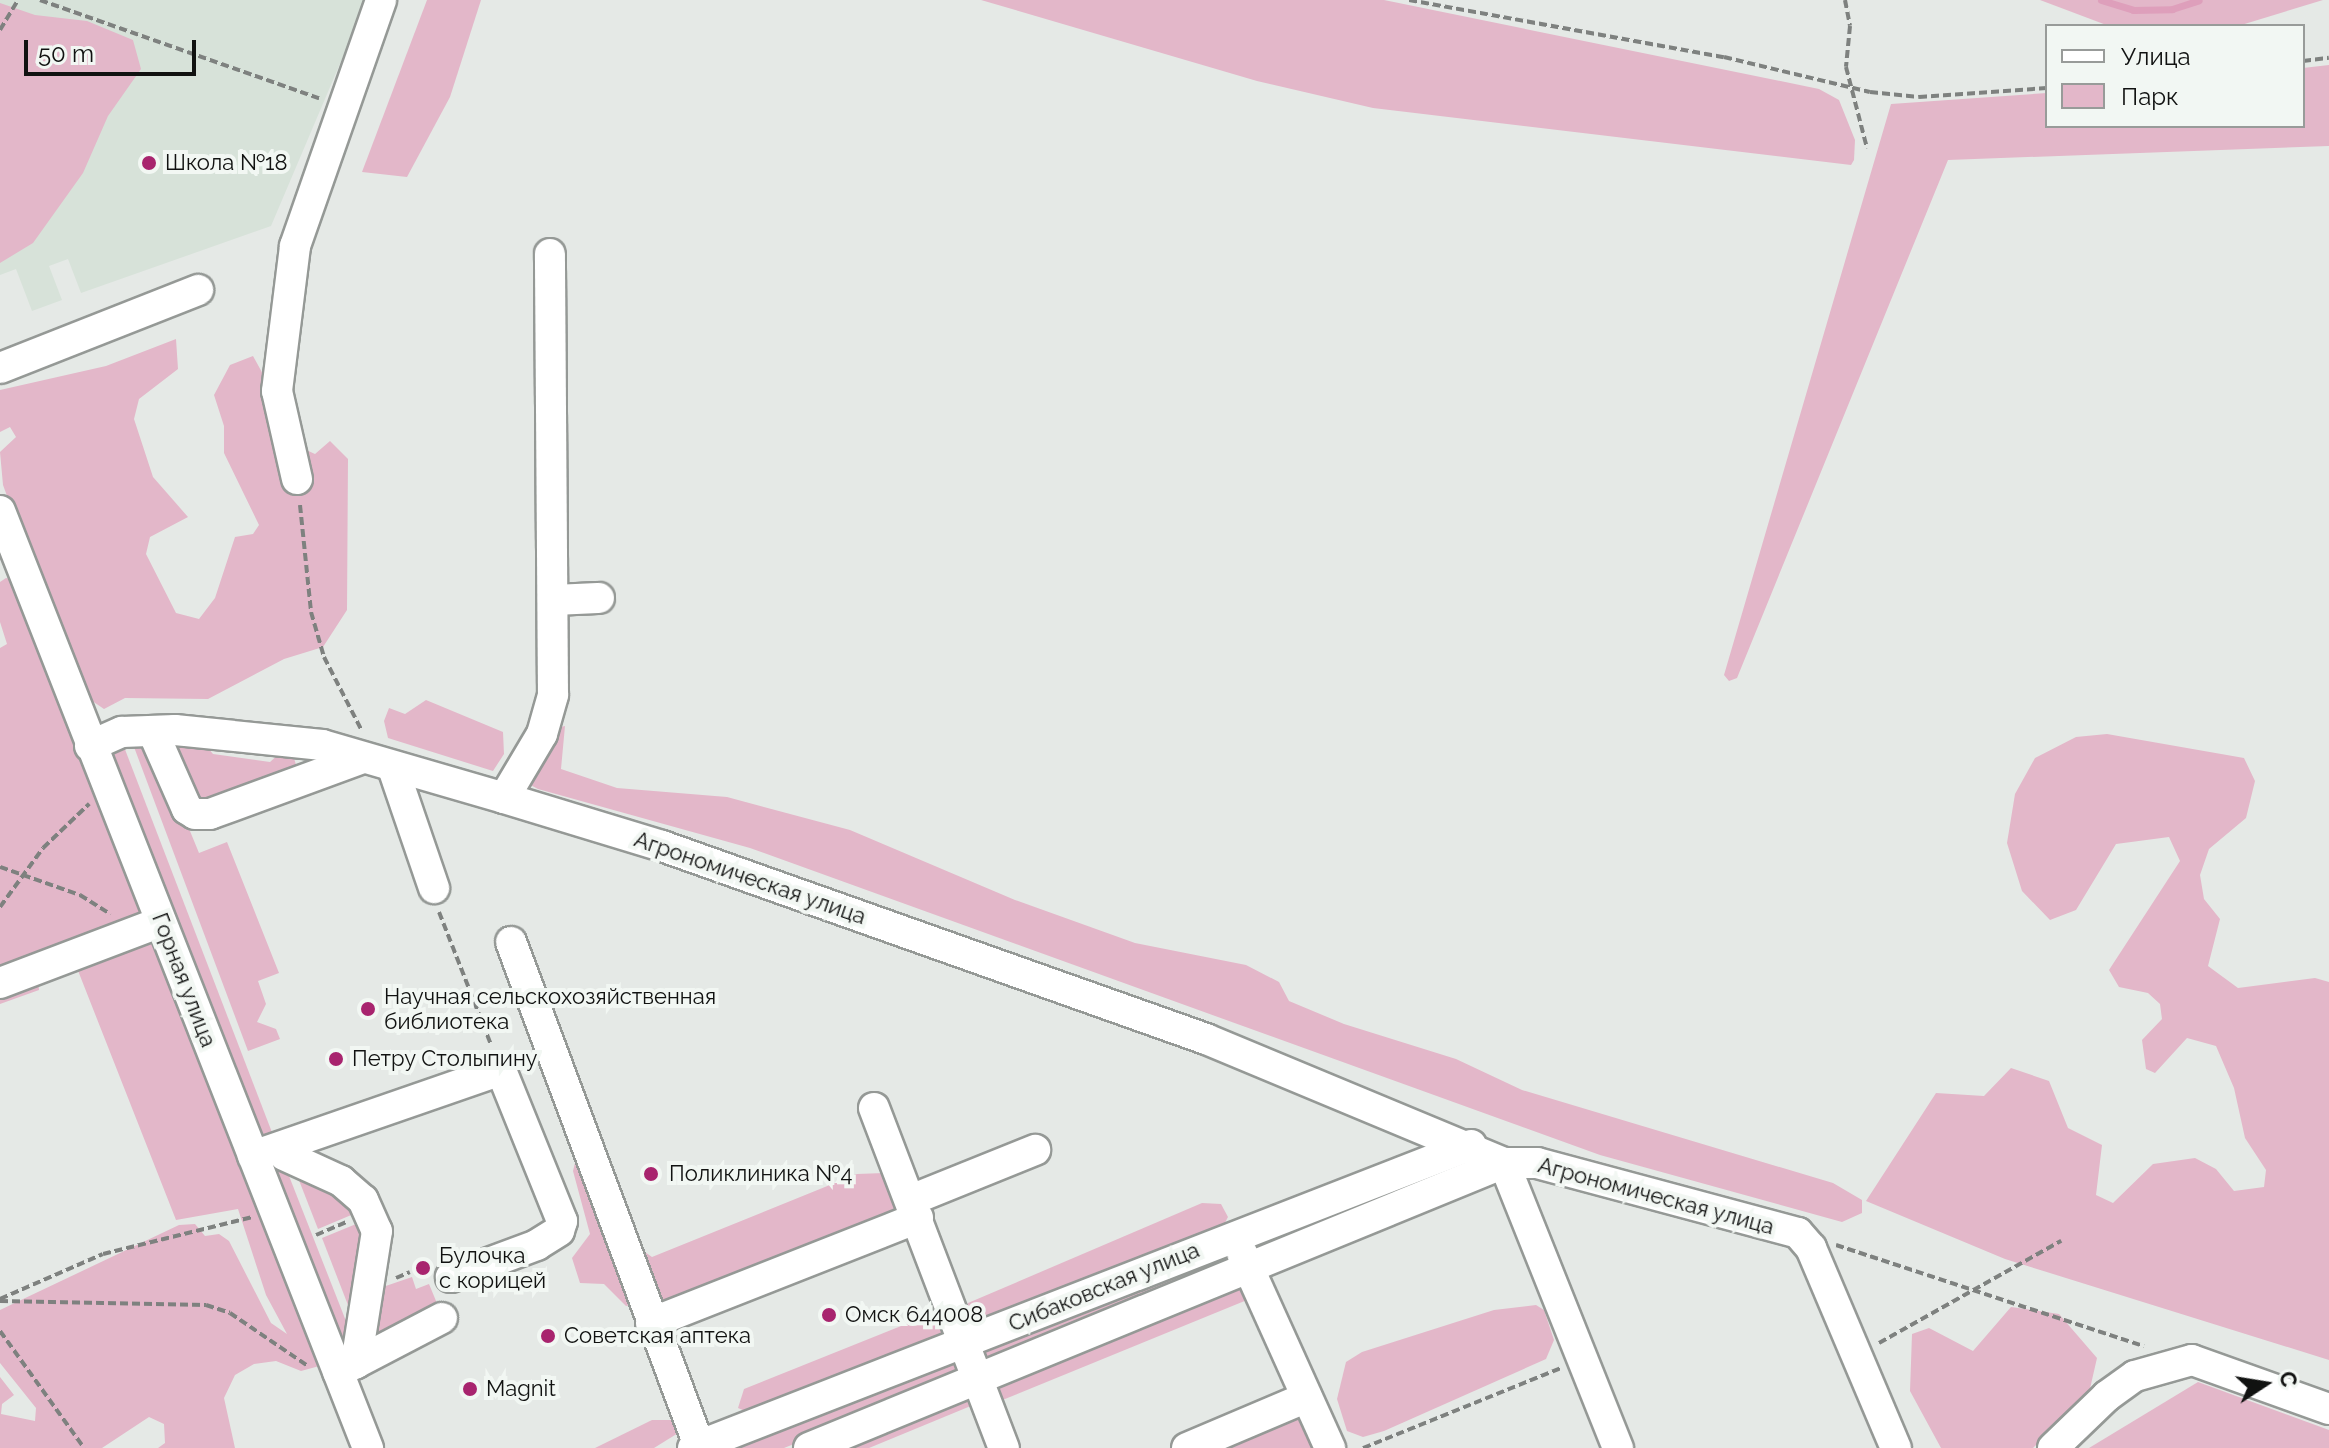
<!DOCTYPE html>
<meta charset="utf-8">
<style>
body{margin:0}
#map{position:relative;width:2329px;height:1448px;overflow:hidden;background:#e5e9e6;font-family:Raleway,sans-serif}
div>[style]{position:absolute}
.built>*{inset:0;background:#d7e2d9}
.green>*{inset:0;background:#e3b7c9;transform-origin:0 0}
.stream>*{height:7px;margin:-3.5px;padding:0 3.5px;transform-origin:3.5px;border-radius:3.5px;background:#de9fbb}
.path>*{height:4px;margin-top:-2px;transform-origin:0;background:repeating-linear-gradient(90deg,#7e817f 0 8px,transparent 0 12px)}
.roads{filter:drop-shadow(2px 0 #959996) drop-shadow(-2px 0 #959996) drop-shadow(0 2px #959996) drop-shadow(0 -2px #959996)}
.minor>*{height:30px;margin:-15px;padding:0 15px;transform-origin:15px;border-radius:15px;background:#fff}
.dots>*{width:22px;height:22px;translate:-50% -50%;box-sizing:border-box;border:4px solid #f2f7f3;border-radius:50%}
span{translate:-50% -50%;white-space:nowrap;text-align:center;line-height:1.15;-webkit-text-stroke:8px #f2f7f3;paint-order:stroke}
.poi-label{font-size:22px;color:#111211}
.left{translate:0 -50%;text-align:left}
.street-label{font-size:22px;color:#111211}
.legend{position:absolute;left:2045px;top:24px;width:260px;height:104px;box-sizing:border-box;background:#f2f7f3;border:2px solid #989b99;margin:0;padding:10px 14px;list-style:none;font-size:24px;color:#111211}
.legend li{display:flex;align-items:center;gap:16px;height:40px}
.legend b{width:40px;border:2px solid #989b99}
.north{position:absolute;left:2225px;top:1344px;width:80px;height:80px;-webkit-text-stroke:6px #f2f7f3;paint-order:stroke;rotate:78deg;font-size:22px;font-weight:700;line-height:32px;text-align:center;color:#111211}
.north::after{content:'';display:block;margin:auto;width:28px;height:36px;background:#111211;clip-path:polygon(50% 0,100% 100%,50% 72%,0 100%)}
.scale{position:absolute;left:24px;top:40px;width:172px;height:36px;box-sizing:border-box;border:4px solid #111211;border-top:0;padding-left:10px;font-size:24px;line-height:28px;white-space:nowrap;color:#111211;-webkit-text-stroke:6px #f2f7f3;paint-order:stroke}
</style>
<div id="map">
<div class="built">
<i style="clip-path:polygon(0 0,367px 0,271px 226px,81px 293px,68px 259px,49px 266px,62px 300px,32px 311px,16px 269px,0 275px)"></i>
</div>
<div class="green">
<i style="clip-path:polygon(427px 0,481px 0,450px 97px,407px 177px,362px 172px)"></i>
<i style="clip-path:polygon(981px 0,1384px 0,1819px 89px,1839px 100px,1855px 140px,1854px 160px,1851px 165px,1373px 108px,1257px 81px)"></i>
<i style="clip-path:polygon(2040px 0,2323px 0,2238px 26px,2109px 26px)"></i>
<i style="clip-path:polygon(0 3px,35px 15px,87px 21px,133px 40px,141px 69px,108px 116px,83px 173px,33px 243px,0 263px)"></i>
<i style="clip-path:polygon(2329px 65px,2329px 146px,1948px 160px,1737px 678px,1729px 681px,1724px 675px,1891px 104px,2047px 93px,2047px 126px,2303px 126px,2303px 68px)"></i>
<i style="clip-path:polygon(176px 339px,178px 369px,139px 399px,134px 419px,153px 477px,188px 517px,150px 537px,146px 554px,176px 613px,199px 619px,215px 598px,235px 537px,253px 534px,259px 525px,224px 453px,224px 426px,214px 395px,230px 365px,253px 356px,304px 449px,315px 454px,330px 441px,348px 459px,347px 610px,323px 647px,284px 659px,208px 699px,125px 698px,104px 709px,79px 692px,3px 485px,0 452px,16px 437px,10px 427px,0 432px,0 390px,106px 366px)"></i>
<i style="clip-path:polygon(6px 578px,15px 580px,323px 1365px,301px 1371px,276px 1361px,254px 1364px,235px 1375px,224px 1398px,235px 1448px,158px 1448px,165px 1443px,164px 1424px,149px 1417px,102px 1448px,0 1448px,0 1377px,14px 1395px,2px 1404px,1px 1414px,35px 1421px,36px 1408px,0 1363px,0 1310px,179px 1225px,195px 1224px,205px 1236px,219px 1234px,229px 1241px,271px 1323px,287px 1334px,266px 1295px,238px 1209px,176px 1220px,75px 963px,38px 979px,39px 990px,0 1004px,0 648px,7px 644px,0 622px,0 582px)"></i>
<i style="clip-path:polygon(426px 700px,503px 732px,504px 754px,493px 771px,388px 738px,384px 721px,389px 708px,405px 714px)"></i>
<i style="clip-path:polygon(565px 726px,561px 769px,617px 788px,727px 797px,850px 830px,1015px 900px,1135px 943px,1246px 965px,1279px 982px,1289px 1001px,1344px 1024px,1456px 1059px,1522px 1090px,1833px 1183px,1862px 1200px,1862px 1213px,1842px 1222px,1600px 1155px,750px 848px,538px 789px,525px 782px,557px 728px)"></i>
<i style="clip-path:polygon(2107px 734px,2244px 758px,2255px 781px,2246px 818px,2209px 849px,2200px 875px,2204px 899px,2220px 919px,2208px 966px,2238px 988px,2315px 978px,2329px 982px,2329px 1360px,2005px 1259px,1866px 1201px,1936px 1093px,1984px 1096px,2011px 1068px,2049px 1081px,2068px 1128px,2102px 1145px,2096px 1195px,2113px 1203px,2153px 1164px,2195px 1158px,2216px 1169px,2234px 1191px,2264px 1187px,2266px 1170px,2245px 1138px,2234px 1088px,2216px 1046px,2187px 1038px,2155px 1073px,2146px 1069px,2142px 1040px,2162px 1019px,2160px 1004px,2148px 993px,2119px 987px,2109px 970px,2180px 861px,2169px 837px,2116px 844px,2076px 910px,2050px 920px,2022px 891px,2007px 843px,2015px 794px,2035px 758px,2076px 737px)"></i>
<i style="clip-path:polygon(138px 738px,167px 775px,199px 853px,227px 842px,279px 973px,258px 981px,266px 1004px,257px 1022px,276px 1029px,280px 1039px,248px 1051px,131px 739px)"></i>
<i style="left:121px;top:739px;width:430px;height:16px;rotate:69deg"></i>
<i style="clip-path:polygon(203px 742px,213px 754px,270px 762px,280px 753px,293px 755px,297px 768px,200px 808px,174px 748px,177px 744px)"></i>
<i style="clip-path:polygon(280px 1153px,355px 1344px,349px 1361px,264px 1161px)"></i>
<i style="clip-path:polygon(576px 1159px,632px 1243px,652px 1257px,857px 1174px,884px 1173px,906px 1211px,694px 1315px,651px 1300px,626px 1306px,604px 1284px,580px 1283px,572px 1258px,590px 1234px,573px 1171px)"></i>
<i style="clip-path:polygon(295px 1170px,336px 1185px,356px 1213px,318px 1229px)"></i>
<i style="clip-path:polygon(1202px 1203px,1221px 1204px,1228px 1217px,1221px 1230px,981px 1329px,962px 1318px,968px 1303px)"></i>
<i style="clip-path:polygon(361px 1222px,370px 1246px,353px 1318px,322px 1238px)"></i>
<i style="clip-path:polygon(1225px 1253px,1233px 1263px,983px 1364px,983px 1346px)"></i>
<i style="clip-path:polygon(412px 1277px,416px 1289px,429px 1284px,441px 1313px,371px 1350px,377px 1289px)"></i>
<i style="clip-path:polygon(1235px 1283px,1248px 1289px,1247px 1300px,1000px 1401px,988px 1396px,1003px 1373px)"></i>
<i style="clip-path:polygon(1536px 1305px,1544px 1310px,1554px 1340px,1546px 1359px,1384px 1431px,1363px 1437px,1347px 1431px,1337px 1399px,1346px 1362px,1362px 1352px,1494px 1310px)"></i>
<i style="clip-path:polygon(2011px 1307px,2059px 1314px,2097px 1358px,2089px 1393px,2033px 1448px,1941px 1448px,1910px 1391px,1912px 1334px,1929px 1328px,1973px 1351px)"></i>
<i style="clip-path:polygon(921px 1318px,938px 1319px,942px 1333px,745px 1411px,738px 1408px,744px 1389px)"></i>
<i style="clip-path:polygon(959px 1359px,958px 1378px,784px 1448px,717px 1448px)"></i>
<i style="clip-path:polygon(2198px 1382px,2329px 1430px,2329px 1448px,2089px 1448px)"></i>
<i style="clip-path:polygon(970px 1391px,978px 1403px,869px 1448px,822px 1448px)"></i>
<i style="clip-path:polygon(1297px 1412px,1320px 1448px,1208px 1448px)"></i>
<i style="clip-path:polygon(652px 1420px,675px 1420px,683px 1430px,654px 1448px,595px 1448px)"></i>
</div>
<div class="stream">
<i style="left:2101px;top:0;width:34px;rotate:17deg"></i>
<i style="left:2133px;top:10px;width:39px;rotate:-1deg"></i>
<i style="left:2172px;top:9px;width:28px;rotate:-18deg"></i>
</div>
<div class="path">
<i style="left:40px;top:0;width:296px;rotate:19.4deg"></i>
<i style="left:1409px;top:0;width:320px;rotate:10.3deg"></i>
<i style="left:1724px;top:57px;width:150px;rotate:13.5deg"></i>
<i style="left:1870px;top:92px;width:49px;rotate:5.8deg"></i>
<i style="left:1919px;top:97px;width:128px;rotate:-4deg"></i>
<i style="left:1845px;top:0;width:26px;rotate:79deg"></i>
<i style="left:1850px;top:26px;width:41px;rotate:95.6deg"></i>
<i style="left:1846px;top:67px;width:84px;rotate:75.5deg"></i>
<i style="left:0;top:30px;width:35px;rotate:-59deg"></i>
<i style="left:2303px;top:61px;width:26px;rotate:-7deg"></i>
<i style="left:300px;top:505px;width:108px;rotate:84.1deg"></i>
<i style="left:311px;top:612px;width:47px;rotate:73.9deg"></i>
<i style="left:324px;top:657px;width:81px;rotate:62.8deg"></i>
<i style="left:0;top:867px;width:85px;rotate:19.3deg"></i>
<i style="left:80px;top:895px;width:36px;rotate:32deg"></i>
<i style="left:0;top:907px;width:73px;rotate:-53.9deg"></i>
<i style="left:43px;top:848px;width:64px;rotate:-43.7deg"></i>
<i style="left:439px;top:912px;width:143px;rotate:68.6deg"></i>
<i style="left:316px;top:1235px;width:34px;rotate:-23deg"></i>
<i style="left:1836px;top:1245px;width:324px;rotate:18.2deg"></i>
<i style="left:396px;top:1278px;width:15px;rotate:-23deg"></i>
<i style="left:0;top:1299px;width:112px;rotate:-23.6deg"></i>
<i style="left:103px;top:1254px;width:154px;rotate:-13.9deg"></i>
<i style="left:0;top:1301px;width:206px;rotate:1.1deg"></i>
<i style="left:206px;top:1305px;width:25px;rotate:18deg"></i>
<i style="left:230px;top:1313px;width:94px;rotate:34.2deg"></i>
<i style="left:0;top:1331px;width:144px;rotate:54.3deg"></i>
<i style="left:1879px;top:1343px;width:209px;rotate:-29.3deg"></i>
<i style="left:1363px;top:1448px;width:214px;rotate:-22deg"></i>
</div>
<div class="roads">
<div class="minor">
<i style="left:0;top:368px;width:213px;rotate:-21.5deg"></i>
<i style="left:297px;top:479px;width:90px;rotate:-102.8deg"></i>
<i style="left:277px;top:391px;width:146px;rotate:-82.9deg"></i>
<i style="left:295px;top:246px;width:261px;rotate:-70.7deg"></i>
<i style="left:0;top:511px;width:1007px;rotate:68.56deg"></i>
<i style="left:553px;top:600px;width:46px;rotate:-2.5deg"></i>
<i style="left:153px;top:732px;width:84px;rotate:66.2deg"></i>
<i style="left:187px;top:809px;width:9px;rotate:32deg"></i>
<i style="left:195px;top:814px;width:15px"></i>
<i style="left:210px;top:814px;width:163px;rotate:-20.1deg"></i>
<i style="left:90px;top:746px;width:35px;rotate:-24deg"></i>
<i style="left:122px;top:732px;width:53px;rotate:-2.2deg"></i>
<i style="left:175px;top:730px;width:148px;rotate:5.8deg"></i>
<i style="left:322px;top:745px;width:190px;rotate:16.2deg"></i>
<i style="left:504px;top:798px;width:74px;rotate:-59.3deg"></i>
<i style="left:542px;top:734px;width:41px;rotate:-74.2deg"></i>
<i style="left:553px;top:695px;width:441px;rotate:-90.4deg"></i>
<i style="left:393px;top:768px;width:127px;rotate:71.1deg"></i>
<i style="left:504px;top:798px;width:165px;rotate:16.9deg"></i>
<i style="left:662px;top:846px;width:577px;rotate:19.53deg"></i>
<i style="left:1206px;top:1039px;width:323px;rotate:22.6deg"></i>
<i style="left:1504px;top:1163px;width:33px"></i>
<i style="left:1537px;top:1163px;width:270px;rotate:15deg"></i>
<i style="left:1798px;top:1233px;width:20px;rotate:49deg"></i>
<i style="left:1811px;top:1248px;width:217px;rotate:67deg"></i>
<i style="left:511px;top:942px;width:540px;rotate:69.52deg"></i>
<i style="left:0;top:983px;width:172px;rotate:-20.8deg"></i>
<i style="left:874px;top:1108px;width:364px;rotate:69.1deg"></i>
<i style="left:284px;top:1155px;width:63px;rotate:24.5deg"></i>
<i style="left:341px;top:1181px;width:29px;rotate:41deg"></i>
<i style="left:363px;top:1200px;width:34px;rotate:66deg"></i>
<i style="left:377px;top:1231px;width:134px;rotate:99deg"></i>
<i style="left:356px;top:1363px;width:20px;rotate:153deg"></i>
<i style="left:253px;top:1156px;width:262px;rotate:-19.1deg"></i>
<i style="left:501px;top:1070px;width:163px;rotate:68deg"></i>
<i style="left:562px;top:1221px;width:10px;rotate:107deg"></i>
<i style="left:559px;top:1231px;width:26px;rotate:148deg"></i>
<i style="left:537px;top:1245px;width:92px;rotate:159.6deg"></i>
<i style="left:1504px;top:1163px;width:307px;rotate:68.2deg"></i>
<i style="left:911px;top:1200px;width:134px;rotate:-22deg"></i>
<i style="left:1242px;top:1253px;width:214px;rotate:65.7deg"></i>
<i style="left:651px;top:1323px;width:287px;rotate:-21.5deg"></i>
<i style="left:356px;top:1363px;width:97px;rotate:-27.6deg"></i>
<i style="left:693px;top:1448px;width:835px;rotate:-21.28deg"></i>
<i style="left:809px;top:1448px;width:751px;rotate:-22.3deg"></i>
<i style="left:1187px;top:1448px;width:130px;rotate:-23deg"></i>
<i style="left:2053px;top:1448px;width:75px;rotate:-43.9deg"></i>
<i style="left:2107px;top:1396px;width:34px;rotate:-36deg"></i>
<i style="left:2135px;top:1376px;width:59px;rotate:-15.7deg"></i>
<i style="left:2192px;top:1360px;width:145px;rotate:19.7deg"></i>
</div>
</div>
<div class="dots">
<i style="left:149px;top:163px;background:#a8246e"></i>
<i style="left:368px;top:1009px;background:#a8246e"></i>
<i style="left:336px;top:1059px;background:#a8246e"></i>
<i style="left:651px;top:1174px;background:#a8246e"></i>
<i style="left:423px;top:1268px;background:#a8246e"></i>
<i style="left:829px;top:1315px;background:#a8246e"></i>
<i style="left:548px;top:1336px;background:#a8246e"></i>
<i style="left:470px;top:1389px;background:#a8246e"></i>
</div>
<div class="poi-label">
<span class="left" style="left:165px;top:163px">Школа №18</span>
<span class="left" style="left:384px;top:1009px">Научная сельскохозяйственная<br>библиотека</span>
<span class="left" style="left:352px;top:1059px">Петру Столыпину</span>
<span class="left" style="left:669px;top:1174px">Поликлиника №4</span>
<span class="left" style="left:439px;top:1268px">Булочка<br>с корицей</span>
<span class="left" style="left:845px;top:1315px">Омск 644008</span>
<span class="left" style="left:564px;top:1336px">Советская аптека</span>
<span class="left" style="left:486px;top:1389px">Magnit</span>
</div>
<div class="street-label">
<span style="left:750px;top:878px;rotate:19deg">Агрономическая улица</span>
<span style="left:184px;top:980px;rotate:69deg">Горная улица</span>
<span style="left:1656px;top:1196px;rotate:15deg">Агрономическая улица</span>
<span style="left:1104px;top:1287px;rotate:-22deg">Сибаковская улица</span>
</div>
<ul class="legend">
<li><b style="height:10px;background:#fff"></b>Улица</li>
<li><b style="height:22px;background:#e3b7c9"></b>Парк</li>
</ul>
<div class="north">С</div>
<div class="scale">50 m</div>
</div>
